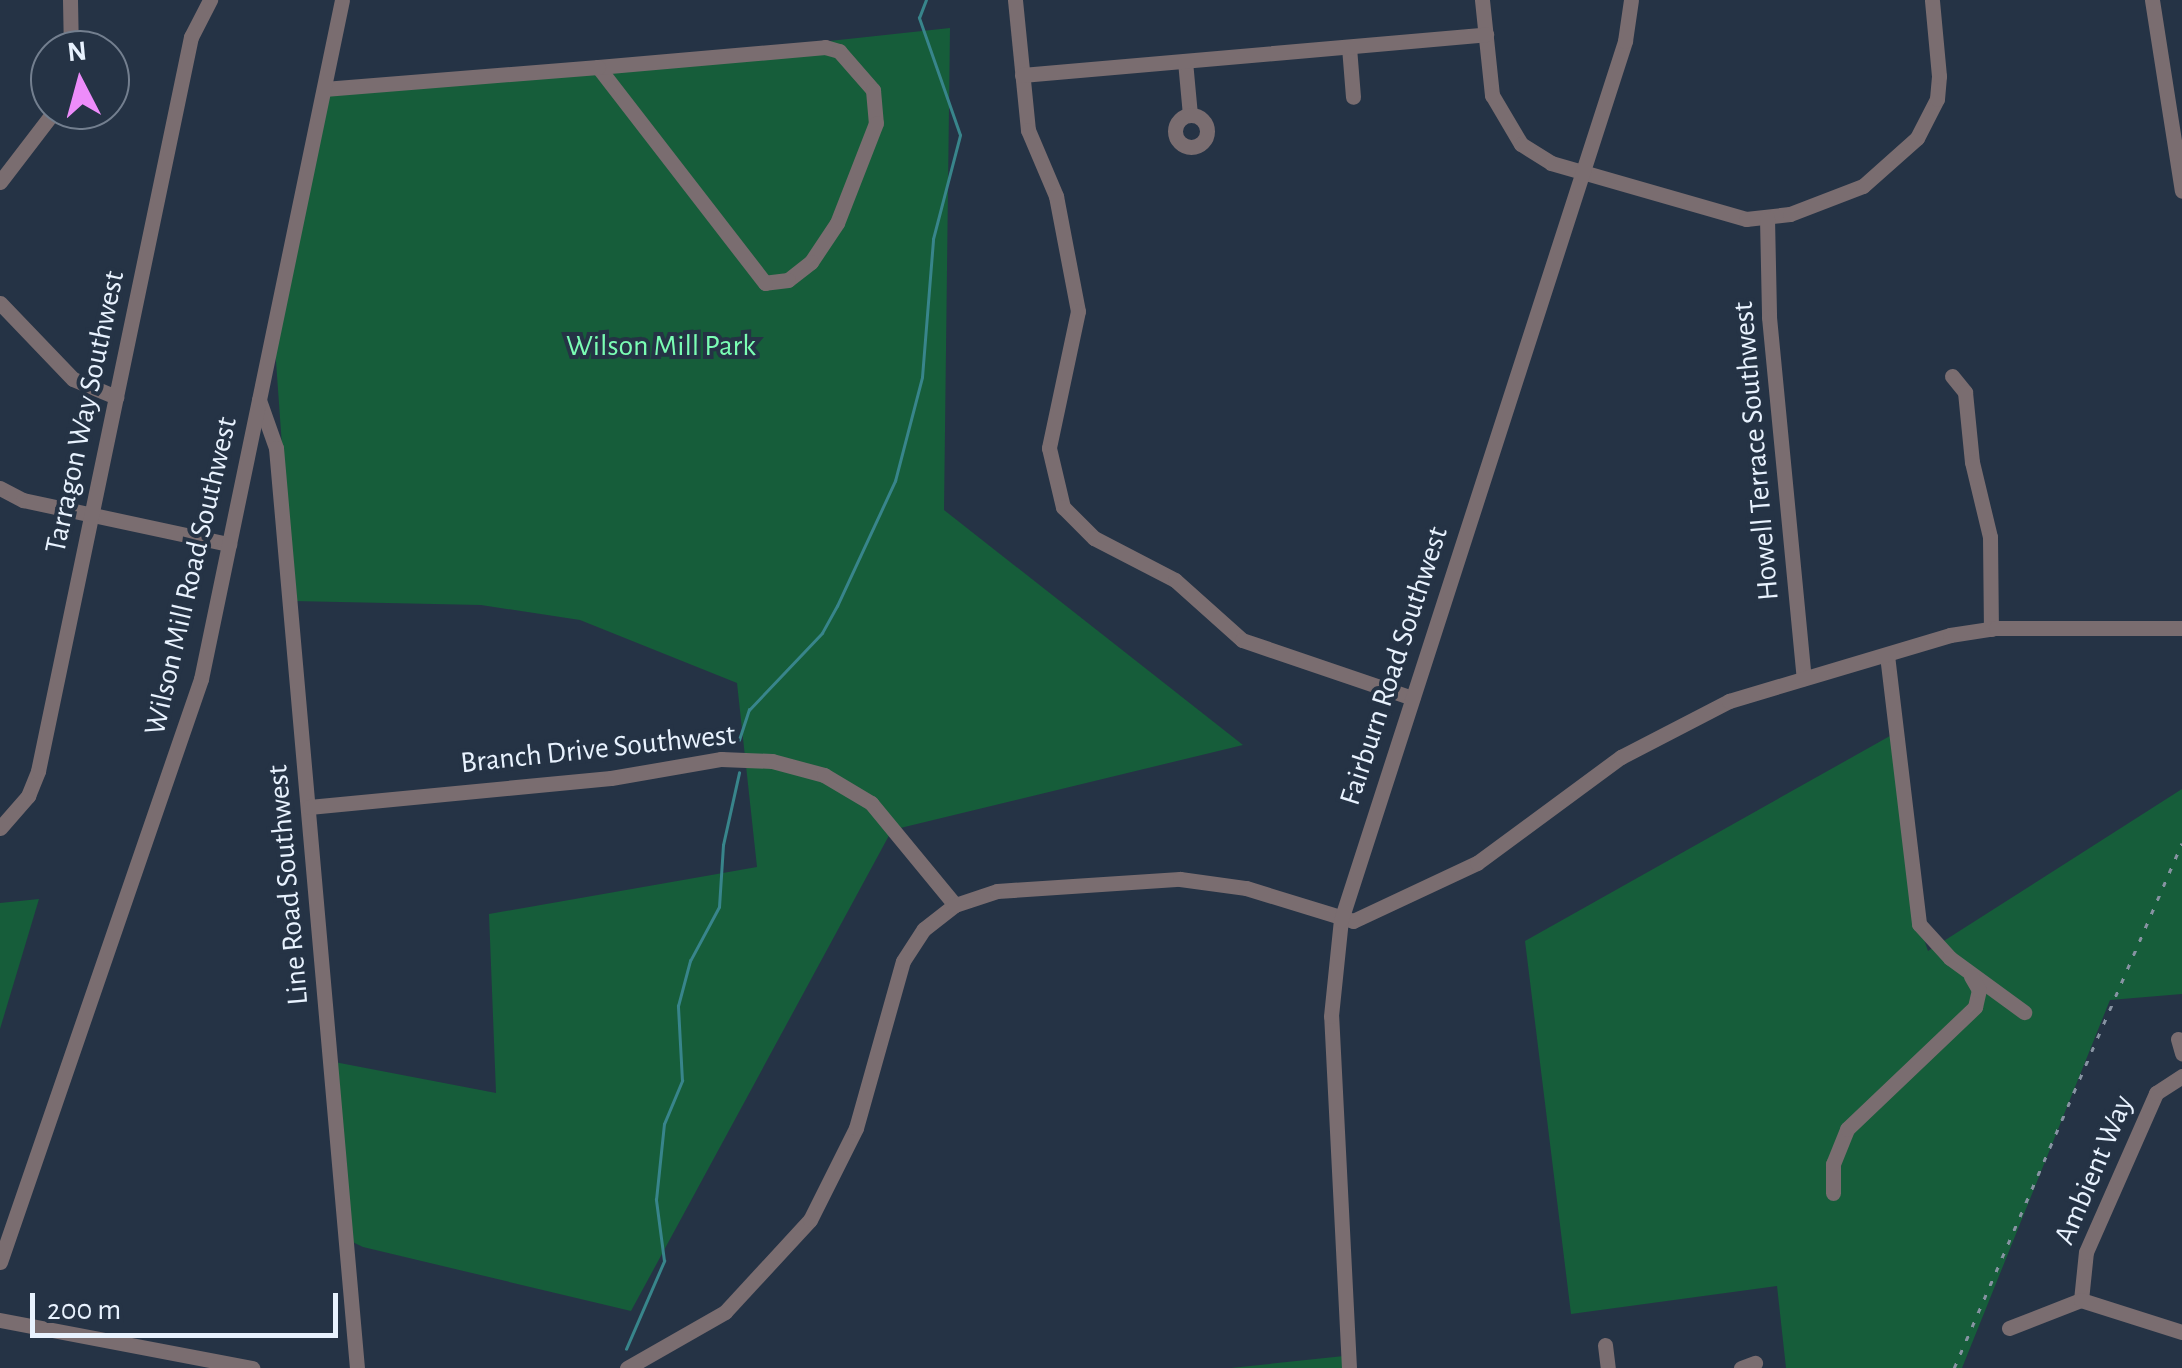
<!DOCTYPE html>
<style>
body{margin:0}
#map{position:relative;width:2182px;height:1368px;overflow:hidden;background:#253345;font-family:"Alegreya Sans",sans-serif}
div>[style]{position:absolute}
.green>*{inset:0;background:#165d3a}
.stream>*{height:2.5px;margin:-1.25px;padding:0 1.25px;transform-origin:1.25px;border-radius:1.25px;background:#38858b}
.minor>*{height:15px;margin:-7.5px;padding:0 7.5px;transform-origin:7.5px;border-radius:7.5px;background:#7a6d70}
.minor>.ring{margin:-7.5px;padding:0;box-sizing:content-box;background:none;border:15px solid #7a6d70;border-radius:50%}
.rail>*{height:2.5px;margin-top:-1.25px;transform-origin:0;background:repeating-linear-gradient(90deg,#8793a2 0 5px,transparent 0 15px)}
span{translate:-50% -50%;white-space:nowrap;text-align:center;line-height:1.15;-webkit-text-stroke:8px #253345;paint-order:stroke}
.park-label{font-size:30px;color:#7afdb4}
.street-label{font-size:30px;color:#e8f2fe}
.north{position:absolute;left:30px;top:30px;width:100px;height:100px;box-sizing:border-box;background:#253345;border:2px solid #737f8f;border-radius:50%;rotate:354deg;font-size:28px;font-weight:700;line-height:40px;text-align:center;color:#e8f2fe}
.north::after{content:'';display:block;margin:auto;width:35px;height:45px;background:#ed8cfa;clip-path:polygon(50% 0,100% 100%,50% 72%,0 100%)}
.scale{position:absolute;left:30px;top:1293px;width:308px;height:45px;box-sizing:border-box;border:5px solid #e8f2fe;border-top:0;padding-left:12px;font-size:30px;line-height:35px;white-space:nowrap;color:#e8f2fe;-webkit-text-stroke:8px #253345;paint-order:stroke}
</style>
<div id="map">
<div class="green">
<i style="clip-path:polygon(950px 28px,944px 510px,1243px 745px,892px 830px,631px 1311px,363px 1247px,344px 1238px,324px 1060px,496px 1093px,489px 914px,757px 867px,737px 683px,580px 620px,481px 605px,293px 601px,274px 333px,324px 84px,497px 77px)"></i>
<i style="clip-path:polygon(1897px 732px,1918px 921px,1928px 951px,2182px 789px,2182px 994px,2110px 1000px,1962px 1368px,1786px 1368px,1777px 1286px,1571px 1314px,1525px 941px)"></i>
<i style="clip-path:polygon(39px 899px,0 1029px,0 903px)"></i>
<i style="clip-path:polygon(1344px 1356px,1345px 1368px,1231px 1368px)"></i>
</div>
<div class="stream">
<i style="left:739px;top:740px;width:32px;rotate:-72deg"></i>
<i style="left:749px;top:710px;width:106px;rotate:-46.5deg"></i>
<i style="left:822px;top:633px;width:31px;rotate:-61deg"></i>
<i style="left:837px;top:606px;width:138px;rotate:-65.1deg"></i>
<i style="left:895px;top:481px;width:107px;rotate:-75.4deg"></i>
<i style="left:922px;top:377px;width:138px;rotate:-85.4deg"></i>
<i style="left:933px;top:239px;width:107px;rotate:-75.4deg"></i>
<i style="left:960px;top:135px;width:124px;rotate:-109.3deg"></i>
<i style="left:919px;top:18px;width:19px;rotate:-69deg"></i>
<i style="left:626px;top:1349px;width:96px;rotate:-66.6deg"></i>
<i style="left:664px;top:1261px;width:62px;rotate:-97.5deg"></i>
<i style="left:656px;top:1200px;width:76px;rotate:-84deg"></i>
<i style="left:664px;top:1124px;width:47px;rotate:-67.3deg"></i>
<i style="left:682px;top:1081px;width:75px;rotate:-93.1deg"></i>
<i style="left:678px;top:1006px;width:47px;rotate:-75.1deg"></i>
<i style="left:690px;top:961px;width:61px;rotate:-61.8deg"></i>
<i style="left:719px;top:907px;width:62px;rotate:-86.3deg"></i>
<i style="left:723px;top:845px;width:74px;rotate:-77.5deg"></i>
</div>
<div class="minor">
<i style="left:70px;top:0;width:50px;rotate:88.9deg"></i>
<i style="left:1015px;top:0;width:131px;rotate:84.3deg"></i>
<i style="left:1028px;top:130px;width:72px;rotate:67deg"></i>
<i style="left:1056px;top:196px;width:117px;rotate:79.2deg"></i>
<i style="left:1078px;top:311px;width:140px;rotate:102deg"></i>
<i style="left:1049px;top:448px;width:61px;rotate:76.7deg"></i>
<i style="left:1063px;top:507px;width:44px;rotate:45deg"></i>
<i style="left:1094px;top:538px;width:91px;rotate:27.4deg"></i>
<i style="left:1175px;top:580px;width:90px;rotate:41.8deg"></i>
<i style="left:1242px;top:640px;width:180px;rotate:18.8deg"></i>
<i style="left:1482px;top:0;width:96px;rotate:84deg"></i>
<i style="left:1492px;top:95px;width:57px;rotate:59.4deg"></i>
<i style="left:1521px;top:144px;width:36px;rotate:32deg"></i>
<i style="left:1551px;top:163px;width:203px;rotate:16deg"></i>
<i style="left:1746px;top:219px;width:44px;rotate:-6.5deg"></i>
<i style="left:1790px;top:214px;width:78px;rotate:-21deg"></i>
<i style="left:1863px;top:186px;width:72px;rotate:-41.6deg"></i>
<i style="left:1917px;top:138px;width:44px;rotate:-62.9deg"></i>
<i style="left:1937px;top:99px;width:23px;rotate:-85deg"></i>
<i style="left:1939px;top:76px;width:76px;rotate:-95.3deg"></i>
<i style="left:2152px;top:0;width:193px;rotate:81.1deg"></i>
<i style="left:825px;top:47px;width:15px;rotate:16deg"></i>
<i style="left:839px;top:51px;width:52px;rotate:48.9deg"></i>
<i style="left:873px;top:90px;width:33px;rotate:85deg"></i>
<i style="left:876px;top:123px;width:107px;rotate:111.3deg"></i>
<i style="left:837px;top:223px;width:47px;rotate:123.7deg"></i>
<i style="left:811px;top:262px;width:29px;rotate:142deg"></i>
<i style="left:788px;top:280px;width:23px;rotate:173deg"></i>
<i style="left:765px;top:283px;width:273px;rotate:-127.7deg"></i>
<i style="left:598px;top:67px;width:228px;rotate:-5deg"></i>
<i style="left:1349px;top:47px;width:50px;rotate:85.4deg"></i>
<i style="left:1185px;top:61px;width:54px;rotate:84.7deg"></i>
<i style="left:1022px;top:75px;width:466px;rotate:-5deg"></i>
<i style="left:324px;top:89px;width:275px;rotate:-4.6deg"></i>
<i class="ring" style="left:1175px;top:115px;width:17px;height:17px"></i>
<i style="left:0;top:182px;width:91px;rotate:-52.6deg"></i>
<i style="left:1767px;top:218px;width:99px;rotate:88.8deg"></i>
<i style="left:1769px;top:317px;width:363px;rotate:84.5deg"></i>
<i style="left:0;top:303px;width:105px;rotate:46.2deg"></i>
<i style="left:73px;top:379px;width:47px;rotate:22.7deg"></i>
<i style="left:1952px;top:376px;width:21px;rotate:51deg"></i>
<i style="left:1965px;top:392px;width:70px;rotate:84.3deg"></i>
<i style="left:1972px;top:462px;width:77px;rotate:76.5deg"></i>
<i style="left:1990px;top:537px;width:92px;rotate:89.4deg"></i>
<i style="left:259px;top:400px;width:51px;rotate:70.5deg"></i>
<i style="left:276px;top:448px;width:924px;rotate:84.97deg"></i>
<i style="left:0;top:488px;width:26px;rotate:28deg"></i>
<i style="left:23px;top:500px;width:211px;rotate:12.1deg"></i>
<i style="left:1887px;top:655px;width:271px;rotate:83.2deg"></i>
<i style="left:1919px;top:924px;width:46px;rotate:47.6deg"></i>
<i style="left:1950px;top:958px;width:92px;rotate:36.1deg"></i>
<i style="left:309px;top:807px;width:303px;rotate:-5.5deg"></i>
<i style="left:611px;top:778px;width:112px;rotate:-9.8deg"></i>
<i style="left:721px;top:759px;width:51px;rotate:2.2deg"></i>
<i style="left:772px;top:761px;width:54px;rotate:15.1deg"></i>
<i style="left:824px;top:775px;width:55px;rotate:30.8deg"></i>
<i style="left:871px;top:803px;width:132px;rotate:50.5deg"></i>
<i style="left:0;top:828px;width:43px;rotate:-48.8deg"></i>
<i style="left:28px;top:796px;width:27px;rotate:-68deg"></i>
<i style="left:38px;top:771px;width:750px;rotate:-78.23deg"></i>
<i style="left:191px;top:37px;width:42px;rotate:-62.8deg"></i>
<i style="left:2178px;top:1039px;width:15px;rotate:74deg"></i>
<i style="left:1833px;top:1193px;width:29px;rotate:-90deg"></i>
<i style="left:1833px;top:1164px;width:38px;rotate:-68deg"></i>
<i style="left:1847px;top:1129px;width:177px;rotate:-43.6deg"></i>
<i style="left:1975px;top:1007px;width:17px;rotate:-77deg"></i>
<i style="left:1979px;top:990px;width:16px;rotate:-120deg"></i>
<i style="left:0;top:1262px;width:617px;rotate:-70.98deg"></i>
<i style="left:201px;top:679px;width:693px;rotate:-78.27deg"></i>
<i style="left:2081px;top:1300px;width:48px;rotate:-84.1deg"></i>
<i style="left:2086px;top:1252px;width:174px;rotate:-66.2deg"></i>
<i style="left:2156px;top:1093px;width:31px;rotate:-33deg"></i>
<i style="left:0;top:1320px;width:257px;rotate:10.8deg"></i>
<i style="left:2009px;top:1328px;width:77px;rotate:-21.3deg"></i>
<i style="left:2081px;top:1300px;width:106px;rotate:17.6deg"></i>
<i style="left:1605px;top:1345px;width:23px;rotate:83deg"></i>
<i style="left:627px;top:1368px;width:113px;rotate:-29.7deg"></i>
<i style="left:725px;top:1312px;width:125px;rotate:-47.3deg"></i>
<i style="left:810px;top:1220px;width:103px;rotate:-63.4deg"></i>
<i style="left:856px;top:1128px;width:173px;rotate:-74.3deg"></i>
<i style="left:903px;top:961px;width:38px;rotate:-57deg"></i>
<i style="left:924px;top:929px;width:39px;rotate:-38deg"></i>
<i style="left:955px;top:905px;width:44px;rotate:-18.4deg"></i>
<i style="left:997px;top:891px;width:183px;rotate:-3.8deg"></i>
<i style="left:1180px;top:879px;width:67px;rotate:7.8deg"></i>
<i style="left:1246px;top:888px;width:112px;rotate:17.1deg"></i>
<i style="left:1353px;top:921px;width:137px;rotate:-25.1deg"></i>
<i style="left:1477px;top:863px;width:179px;rotate:-36.4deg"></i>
<i style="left:1621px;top:757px;width:122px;rotate:-27.4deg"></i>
<i style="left:1729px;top:701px;width:231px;rotate:-16.6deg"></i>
<i style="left:1950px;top:635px;width:47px;rotate:-8.7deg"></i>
<i style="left:1996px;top:628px;width:186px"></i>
<i style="left:1349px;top:1368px;width:352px;rotate:-92.9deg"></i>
<i style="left:1331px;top:1016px;width:97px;rotate:-84.1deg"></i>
<i style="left:1341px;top:920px;width:924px;rotate:-72.09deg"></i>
<i style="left:1625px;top:41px;width:41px;rotate:-81.7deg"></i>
<i style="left:1741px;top:1368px;width:15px;rotate:-20deg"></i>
</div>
<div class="rail">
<i style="left:1954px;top:1368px;width:572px;rotate:-66.53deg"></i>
</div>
<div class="park-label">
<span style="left:661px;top:346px">Wilson Mill Park</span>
</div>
<div class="street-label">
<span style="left:85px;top:412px;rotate:-78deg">Tarragon Way Southwest</span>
<span style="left:1756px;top:451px;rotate:-95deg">Howell Terrace Southwest</span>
<span style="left:191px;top:576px;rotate:-77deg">Wilson Mill Road Southwest</span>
<span style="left:1394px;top:666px;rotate:-72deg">Fairburn Road Southwest</span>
<span style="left:598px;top:749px;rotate:-6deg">Branch Drive Southwest</span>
<span style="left:288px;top:885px;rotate:-95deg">Line Road Southwest</span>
<span style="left:2094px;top:1170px;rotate:-67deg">Ambient Way</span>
</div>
<div class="north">N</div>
<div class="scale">200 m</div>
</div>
